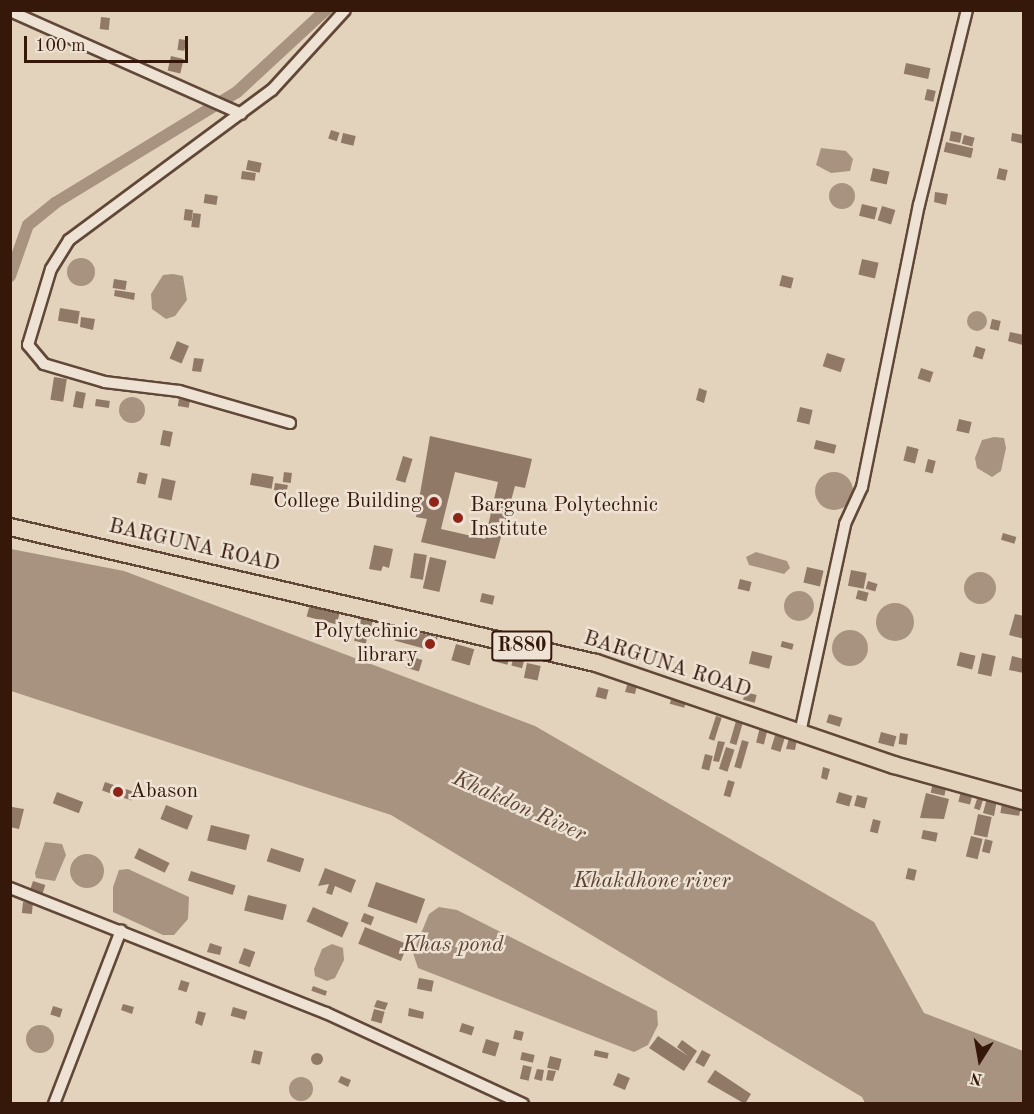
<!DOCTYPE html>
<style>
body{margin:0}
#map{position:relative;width:1034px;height:1114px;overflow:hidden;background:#e3d3bc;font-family:"Old Standard TT",serif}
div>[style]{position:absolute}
.water>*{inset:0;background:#a89380}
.round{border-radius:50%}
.canal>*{height:12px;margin:-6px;padding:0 6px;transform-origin:6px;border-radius:6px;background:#a89380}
.building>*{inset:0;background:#907967;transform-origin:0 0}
.roads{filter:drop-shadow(2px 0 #614737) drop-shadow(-2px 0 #614737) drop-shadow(0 2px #614737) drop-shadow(0 -2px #614737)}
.minor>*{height:10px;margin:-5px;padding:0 5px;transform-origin:5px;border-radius:5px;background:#ede2d3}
.primary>*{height:16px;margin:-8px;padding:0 8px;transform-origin:8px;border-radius:8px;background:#e3d3bc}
.dots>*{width:16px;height:16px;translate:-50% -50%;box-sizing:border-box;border:3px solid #ede2d3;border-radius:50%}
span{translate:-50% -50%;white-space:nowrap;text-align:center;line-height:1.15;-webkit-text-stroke:5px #ede2d3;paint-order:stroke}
.shield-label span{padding:2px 4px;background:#ede2d3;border:2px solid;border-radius:4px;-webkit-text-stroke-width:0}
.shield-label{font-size:20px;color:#36180b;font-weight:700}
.poi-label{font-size:21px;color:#36180b}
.right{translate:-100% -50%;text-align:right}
.left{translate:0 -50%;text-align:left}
.street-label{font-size:21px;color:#36180b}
.water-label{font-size:22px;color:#5e4334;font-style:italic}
.frame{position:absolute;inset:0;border:12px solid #36180b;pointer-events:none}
.north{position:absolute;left:950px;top:1030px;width:60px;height:60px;-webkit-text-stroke:4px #ede2d3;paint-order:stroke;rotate:191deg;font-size:16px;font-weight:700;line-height:24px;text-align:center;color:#36180b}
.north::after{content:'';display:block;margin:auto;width:21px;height:27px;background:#36180b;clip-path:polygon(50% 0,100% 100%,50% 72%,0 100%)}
.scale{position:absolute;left:24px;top:36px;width:164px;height:27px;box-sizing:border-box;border:3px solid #36180b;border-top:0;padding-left:8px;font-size:18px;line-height:21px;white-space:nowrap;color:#36180b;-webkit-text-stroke:4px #ede2d3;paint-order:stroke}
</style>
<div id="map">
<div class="water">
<i style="clip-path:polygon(821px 148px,846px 151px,853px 159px,850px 171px,831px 173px,816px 165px)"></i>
<i class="round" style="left:829px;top:183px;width:26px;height:26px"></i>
<i class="round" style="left:67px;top:258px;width:28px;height:28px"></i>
<i style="clip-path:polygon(173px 274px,183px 276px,187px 300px,175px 316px,166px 319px,152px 309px,151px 294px,163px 275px)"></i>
<i class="round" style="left:967px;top:311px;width:20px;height:20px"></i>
<i class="round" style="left:119px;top:397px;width:26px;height:26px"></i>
<i style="clip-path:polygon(994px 437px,1004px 438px,1006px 448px,1001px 471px,992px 477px,977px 468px,975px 458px,982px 440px)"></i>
<i class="round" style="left:815px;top:472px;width:38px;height:38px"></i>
<i style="clip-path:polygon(11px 549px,124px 571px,535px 726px,874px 922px,924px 1013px,1023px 1051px,1023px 1103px,865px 1103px,862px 1097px,391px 815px,11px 691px)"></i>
<i style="clip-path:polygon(756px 552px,787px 561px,790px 568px,784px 574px,749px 565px,746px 557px)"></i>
<i class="round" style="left:964px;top:572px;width:32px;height:32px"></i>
<i class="round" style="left:784px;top:591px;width:30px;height:30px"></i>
<i class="round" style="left:876px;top:603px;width:38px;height:38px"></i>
<i class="round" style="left:832px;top:630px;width:36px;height:36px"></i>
<i style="clip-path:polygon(45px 842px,62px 844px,66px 855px,55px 881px,36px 878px,35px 873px)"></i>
<i class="round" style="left:70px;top:854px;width:34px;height:34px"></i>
<i style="clip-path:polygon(128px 869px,189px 897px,188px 919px,174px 935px,163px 935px,113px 912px,113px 887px,119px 870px)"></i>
<i style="clip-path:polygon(439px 907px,457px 910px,657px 1011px,658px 1025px,648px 1045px,634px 1052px,418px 968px,413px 953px,429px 914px)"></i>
<i style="clip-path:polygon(332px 944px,343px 948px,344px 960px,335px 978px,327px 981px,315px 976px,314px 969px,322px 949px)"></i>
<i class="round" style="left:26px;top:1025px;width:28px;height:28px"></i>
<i class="round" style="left:289px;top:1077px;width:24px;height:24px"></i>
</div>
<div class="canal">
<i style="left:10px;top:276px;width:54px;rotate:-70.6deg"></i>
<i style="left:28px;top:225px;width:35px;rotate:-39deg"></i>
<i style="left:55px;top:203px;width:213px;rotate:-31.4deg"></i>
<i style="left:237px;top:92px;width:121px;rotate:-42.7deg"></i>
</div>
<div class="building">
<i style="left:101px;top:17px;width:9px;height:12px;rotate:6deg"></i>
<i style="left:179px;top:39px;width:7px;height:11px;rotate:8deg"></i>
<i style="left:171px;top:56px;width:13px;height:15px;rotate:13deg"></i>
<i style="left:906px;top:63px;width:25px;height:11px;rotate:12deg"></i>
<i style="left:927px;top:89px;width:9px;height:11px;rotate:13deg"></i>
<i style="left:331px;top:130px;width:9px;height:9px;rotate:18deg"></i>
<i style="left:951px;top:131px;width:11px;height:10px;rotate:10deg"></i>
<i style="left:343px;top:133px;width:13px;height:10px;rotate:13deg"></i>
<i style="clip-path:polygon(1012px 133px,1024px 135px,1024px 144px,1011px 141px)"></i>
<i style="left:964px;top:135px;width:11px;height:9px;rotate:15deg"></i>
<i style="left:946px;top:142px;width:28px;height:10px;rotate:13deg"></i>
<i style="left:248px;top:160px;width:14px;height:10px;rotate:12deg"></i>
<i style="left:873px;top:168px;width:17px;height:13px;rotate:13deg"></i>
<i style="left:999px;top:168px;width:9px;height:11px;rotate:13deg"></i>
<i style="left:242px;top:171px;width:14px;height:8px;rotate:8deg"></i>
<i style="clip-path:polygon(935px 192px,948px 194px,946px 205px,934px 202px)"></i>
<i style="left:205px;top:194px;width:13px;height:9px;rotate:9deg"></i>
<i style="left:862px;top:204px;width:16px;height:12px;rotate:14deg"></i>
<i style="left:882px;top:206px;width:14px;height:15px;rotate:17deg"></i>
<i style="left:185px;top:209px;width:8px;height:11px;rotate:7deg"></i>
<i style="left:193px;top:213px;width:8px;height:14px;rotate:7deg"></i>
<i style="left:862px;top:259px;width:17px;height:16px;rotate:13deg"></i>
<i style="left:782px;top:275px;width:12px;height:11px;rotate:14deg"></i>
<i style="left:114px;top:279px;width:13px;height:9px;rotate:9deg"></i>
<i style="clip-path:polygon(115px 290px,135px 293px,134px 300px,114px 296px)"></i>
<i style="left:60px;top:308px;width:20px;height:13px;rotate:9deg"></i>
<i style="clip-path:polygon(81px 317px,95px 319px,93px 330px,80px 327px)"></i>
<i style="left:992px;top:319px;width:9px;height:10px;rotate:13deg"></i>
<i style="clip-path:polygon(1010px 332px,1024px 335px,1023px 345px,1008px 341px)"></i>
<i style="left:177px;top:341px;width:13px;height:19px;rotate:23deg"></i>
<i style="left:976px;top:346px;width:10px;height:11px;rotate:17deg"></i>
<i style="left:827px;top:353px;width:19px;height:14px;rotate:18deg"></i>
<i style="clip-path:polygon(194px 358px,204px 359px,201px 372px,192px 371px)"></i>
<i style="left:921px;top:368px;width:13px;height:11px;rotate:18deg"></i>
<i style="left:54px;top:377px;width:13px;height:23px;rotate:9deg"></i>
<i style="clip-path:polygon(699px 388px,707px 391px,704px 403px,696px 400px)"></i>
<i style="left:76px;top:391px;width:10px;height:16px;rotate:11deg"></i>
<i style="left:96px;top:399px;width:14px;height:7px;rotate:8deg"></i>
<i style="left:179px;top:399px;width:11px;height:7px;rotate:10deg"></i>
<i style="left:800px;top:407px;width:13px;height:15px;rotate:13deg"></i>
<i style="left:959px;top:419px;width:13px;height:12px;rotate:13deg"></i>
<i style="left:163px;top:430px;width:10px;height:15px;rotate:11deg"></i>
<i style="clip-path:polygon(evenodd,430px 436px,532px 459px,525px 488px,515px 486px,495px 559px,421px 542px,427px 519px,416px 517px,430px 436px,455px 472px,498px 482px,485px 539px,441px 529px,455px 472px)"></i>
<i style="left:816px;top:440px;width:21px;height:9px;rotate:14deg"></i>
<i style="left:907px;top:446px;width:12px;height:15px;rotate:14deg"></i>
<i style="left:403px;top:456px;width:10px;height:25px;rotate:17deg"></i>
<i style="left:928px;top:459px;width:8px;height:13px;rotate:14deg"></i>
<i style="left:139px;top:472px;width:9px;height:11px;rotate:13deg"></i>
<i style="left:284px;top:472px;width:8px;height:10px;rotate:7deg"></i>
<i style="left:252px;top:473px;width:22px;height:12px;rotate:10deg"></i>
<i style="left:162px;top:478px;width:14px;height:20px;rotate:12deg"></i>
<i style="left:275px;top:483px;width:13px;height:7px;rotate:9deg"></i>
<i style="left:1003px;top:533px;width:14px;height:7px;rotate:17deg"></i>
<i style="clip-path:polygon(374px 545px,393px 549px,389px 568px,383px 566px,381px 571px,369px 569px)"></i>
<i style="left:414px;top:553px;width:13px;height:25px;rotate:9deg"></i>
<i style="left:430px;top:557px;width:17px;height:32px;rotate:13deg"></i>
<i style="left:807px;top:567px;width:17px;height:16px;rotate:13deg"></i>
<i style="left:851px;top:570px;width:16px;height:16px;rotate:11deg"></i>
<i style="left:740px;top:579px;width:12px;height:10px;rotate:14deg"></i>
<i style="left:868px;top:581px;width:10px;height:8px;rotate:17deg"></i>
<i style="left:858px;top:590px;width:11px;height:9px;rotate:15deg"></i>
<i style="left:482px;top:593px;width:13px;height:9px;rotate:13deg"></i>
<i style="left:310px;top:604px;width:31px;height:13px;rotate:15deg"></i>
<i style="clip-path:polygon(1015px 614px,1024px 616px,1024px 639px,1009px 635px)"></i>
<i style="left:361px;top:618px;width:12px;height:6px;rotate:14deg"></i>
<i style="left:398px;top:627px;width:41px;height:14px;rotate:15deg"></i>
<i style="left:357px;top:629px;width:12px;height:12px;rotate:14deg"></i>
<i style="left:782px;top:641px;width:12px;height:6px;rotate:14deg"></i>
<i style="left:456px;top:644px;width:19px;height:17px;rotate:16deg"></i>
<i style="left:752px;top:651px;width:21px;height:13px;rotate:14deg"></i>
<i style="left:515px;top:652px;width:11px;height:14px;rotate:15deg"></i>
<i style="left:960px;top:652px;width:16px;height:14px;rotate:14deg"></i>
<i style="left:498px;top:653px;width:12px;height:9px;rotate:14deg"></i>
<i style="left:982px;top:653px;width:14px;height:21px;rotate:12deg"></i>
<i style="left:409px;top:656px;width:14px;height:12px;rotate:17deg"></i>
<i style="clip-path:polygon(1012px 656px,1024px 659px,1024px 673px,1009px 670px)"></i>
<i style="left:527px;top:663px;width:14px;height:15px;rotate:12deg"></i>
<i style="clip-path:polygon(628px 682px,637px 685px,635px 694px,625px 692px)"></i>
<i style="left:598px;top:687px;width:11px;height:10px;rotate:15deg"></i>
<i style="left:745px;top:692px;width:12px;height:8px;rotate:14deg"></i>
<i style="left:672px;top:696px;width:15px;height:8px;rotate:16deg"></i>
<i style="left:829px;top:714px;width:14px;height:9px;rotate:17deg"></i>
<i style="left:716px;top:716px;width:6px;height:24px;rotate:18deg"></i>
<i style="left:736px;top:721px;width:7px;height:23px;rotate:16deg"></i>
<i style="left:760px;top:727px;width:8px;height:16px;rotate:14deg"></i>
<i style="left:777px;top:729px;width:10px;height:21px;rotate:17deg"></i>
<i style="left:881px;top:732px;width:16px;height:11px;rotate:15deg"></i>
<i style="left:900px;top:733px;width:8px;height:11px;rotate:7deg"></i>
<i style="clip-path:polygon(789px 738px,797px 740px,795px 750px,786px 749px)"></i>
<i style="left:742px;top:740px;width:7px;height:28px;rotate:16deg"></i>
<i style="clip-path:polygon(718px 741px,725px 742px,719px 762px,713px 761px)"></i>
<i style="left:726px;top:747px;width:9px;height:23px;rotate:18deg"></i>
<i style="left:705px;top:754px;width:8px;height:15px;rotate:14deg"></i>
<i style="clip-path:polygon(823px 767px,830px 769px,827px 780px,821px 778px)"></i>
<i style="left:728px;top:780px;width:7px;height:16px;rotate:16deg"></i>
<i style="left:105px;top:782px;width:31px;height:9px;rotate:19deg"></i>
<i style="left:933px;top:782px;width:14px;height:11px;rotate:12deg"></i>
<i style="left:961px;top:791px;width:12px;height:11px;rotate:14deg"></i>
<i style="left:57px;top:792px;width:28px;height:12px;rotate:21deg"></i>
<i style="left:839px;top:792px;width:14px;height:11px;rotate:17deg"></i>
<i style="clip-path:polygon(926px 793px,949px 799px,944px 819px,920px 818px)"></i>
<i style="left:857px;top:795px;width:11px;height:11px;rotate:15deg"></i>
<i style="left:978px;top:796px;width:6px;height:13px;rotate:18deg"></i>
<i style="clip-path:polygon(987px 798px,997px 800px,994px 816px,983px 813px)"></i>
<i style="left:1002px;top:803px;width:19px;height:10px;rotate:9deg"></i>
<i style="left:166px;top:805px;width:29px;height:15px;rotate:22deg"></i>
<i style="clip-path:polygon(12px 807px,24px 809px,19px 829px,10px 827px)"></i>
<i style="left:978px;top:814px;width:14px;height:21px;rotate:12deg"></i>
<i style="left:873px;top:819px;width:8px;height:13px;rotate:14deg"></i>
<i style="left:211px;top:825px;width:40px;height:16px;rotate:14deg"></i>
<i style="left:923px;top:830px;width:15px;height:9px;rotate:11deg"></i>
<i style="left:971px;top:836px;width:12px;height:21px;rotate:14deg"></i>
<i style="left:985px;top:839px;width:8px;height:13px;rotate:14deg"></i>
<i style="left:139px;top:848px;width:34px;height:11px;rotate:26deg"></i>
<i style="left:271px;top:848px;width:35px;height:14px;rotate:18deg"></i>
<i style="clip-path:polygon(325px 868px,356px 880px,351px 893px,335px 886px,332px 895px,326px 893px,329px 884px,318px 886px)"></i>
<i style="left:908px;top:868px;width:9px;height:11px;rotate:13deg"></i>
<i style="left:191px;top:871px;width:47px;height:10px;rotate:18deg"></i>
<i style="left:33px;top:881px;width:13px;height:9px;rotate:18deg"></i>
<i style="left:376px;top:882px;width:52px;height:26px;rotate:19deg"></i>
<i style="left:248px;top:895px;width:40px;height:16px;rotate:14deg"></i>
<i style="left:23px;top:902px;width:10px;height:11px;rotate:6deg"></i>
<i style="left:313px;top:907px;width:39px;height:16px;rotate:24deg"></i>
<i style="left:364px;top:913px;width:11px;height:9px;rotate:22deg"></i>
<i style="left:365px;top:927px;width:46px;height:18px;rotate:22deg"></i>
<i style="clip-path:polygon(210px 943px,222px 947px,220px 955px,207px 952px)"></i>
<i style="left:244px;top:948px;width:12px;height:16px;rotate:20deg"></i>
<i style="left:419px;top:978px;width:15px;height:11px;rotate:11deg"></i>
<i style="left:181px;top:980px;width:9px;height:10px;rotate:18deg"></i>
<i style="left:313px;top:986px;width:15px;height:5px;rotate:20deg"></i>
<i style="clip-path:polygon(377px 1000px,388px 1003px,385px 1010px,374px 1007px)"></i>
<i style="clip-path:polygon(123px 1004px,134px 1007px,132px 1014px,121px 1010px)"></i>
<i style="left:53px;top:1006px;width:10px;height:9px;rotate:17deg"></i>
<i style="left:233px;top:1007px;width:15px;height:9px;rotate:16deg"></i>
<i style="clip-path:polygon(409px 1008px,424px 1012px,423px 1019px,408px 1016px)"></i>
<i style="left:374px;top:1009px;width:11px;height:12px;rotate:15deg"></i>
<i style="clip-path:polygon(198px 1011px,206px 1013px,202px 1026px,195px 1023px)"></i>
<i style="left:462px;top:1023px;width:13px;height:9px;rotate:18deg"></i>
<i style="left:515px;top:1030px;width:9px;height:9px;rotate:13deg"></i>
<i style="clip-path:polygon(658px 1036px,688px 1056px,677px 1047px,682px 1040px,697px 1051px,684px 1071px,649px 1048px)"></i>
<i style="left:486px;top:1039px;width:14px;height:14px;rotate:17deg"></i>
<i style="left:254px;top:1050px;width:9px;height:13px;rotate:13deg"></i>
<i style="left:595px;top:1050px;width:14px;height:6px;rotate:12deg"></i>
<i style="left:702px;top:1050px;width:10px;height:14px;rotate:29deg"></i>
<i style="left:522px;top:1052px;width:13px;height:8px;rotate:13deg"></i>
<i class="round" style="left:311px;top:1053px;width:12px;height:12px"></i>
<i style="left:550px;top:1056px;width:12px;height:12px;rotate:14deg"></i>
<i style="left:523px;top:1065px;width:9px;height:14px;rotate:13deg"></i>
<i style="clip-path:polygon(537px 1069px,544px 1070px,542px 1081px,534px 1079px)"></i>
<i style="clip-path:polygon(548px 1070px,556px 1071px,553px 1081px,546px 1080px)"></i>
<i style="clip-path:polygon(715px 1070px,751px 1094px,745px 1104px,707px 1082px)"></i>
<i style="left:618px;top:1073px;width:13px;height:13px;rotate:23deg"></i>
<i style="clip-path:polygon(341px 1076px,351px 1080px,348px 1087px,338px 1082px)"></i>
</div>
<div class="roads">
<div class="minor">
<i style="left:10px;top:11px;width:253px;rotate:24deg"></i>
<i style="left:290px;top:423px;width:116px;rotate:-163.9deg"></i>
<i style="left:179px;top:391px;width:75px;rotate:-173.1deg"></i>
<i style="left:105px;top:382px;width:64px;rotate:-163.6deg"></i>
<i style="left:44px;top:364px;width:25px;rotate:-130deg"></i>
<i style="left:28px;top:345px;width:79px;rotate:-73.2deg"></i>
<i style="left:51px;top:269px;width:34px;rotate:-58deg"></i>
<i style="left:69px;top:240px;width:252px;rotate:-36.5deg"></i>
<i style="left:272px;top:90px;width:108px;rotate:-47.6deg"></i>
<i style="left:800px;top:733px;width:214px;rotate:-77.8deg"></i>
<i style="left:845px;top:524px;width:41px;rotate:-65.3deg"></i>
<i style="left:862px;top:487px;width:288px;rotate:-78.6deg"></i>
<i style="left:919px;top:205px;width:201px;rotate:-76.2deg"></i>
<i style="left:10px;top:888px;width:340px;rotate:21.6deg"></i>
<i style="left:326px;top:1013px;width:217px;rotate:24.8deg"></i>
<i style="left:54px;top:1104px;width:186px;rotate:-68.9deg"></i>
</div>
<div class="primary">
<i style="left:10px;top:527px;width:602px;rotate:13.07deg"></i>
<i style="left:596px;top:663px;width:315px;rotate:18.9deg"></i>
<i style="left:894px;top:765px;width:135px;rotate:15.5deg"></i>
</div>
</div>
<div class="dots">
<i style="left:434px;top:502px;background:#8f2418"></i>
<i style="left:458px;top:518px;background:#8f2418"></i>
<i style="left:430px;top:644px;background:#8f2418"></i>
<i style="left:118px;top:792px;background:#8f2418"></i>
</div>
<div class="shield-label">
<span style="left:522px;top:646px">R880</span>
</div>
<div class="poi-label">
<span class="right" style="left:422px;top:502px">College Building</span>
<span class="left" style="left:470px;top:518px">Barguna Polytechnic<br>Institute</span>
<span class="right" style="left:418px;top:644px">Polytechnic<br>library</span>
<span class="left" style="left:130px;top:792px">Abason</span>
</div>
<div class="street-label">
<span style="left:194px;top:546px;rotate:13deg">BARGUNA ROAD</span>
<span style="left:667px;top:665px;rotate:18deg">BARGUNA ROAD</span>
</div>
<div class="water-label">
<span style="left:519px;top:807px;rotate:24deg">Khakdon River</span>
<span style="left:652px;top:882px">Khakdhone river</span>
<span style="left:453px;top:946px">Khas pond</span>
</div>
<div class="frame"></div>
<div class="north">N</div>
<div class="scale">100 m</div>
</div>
